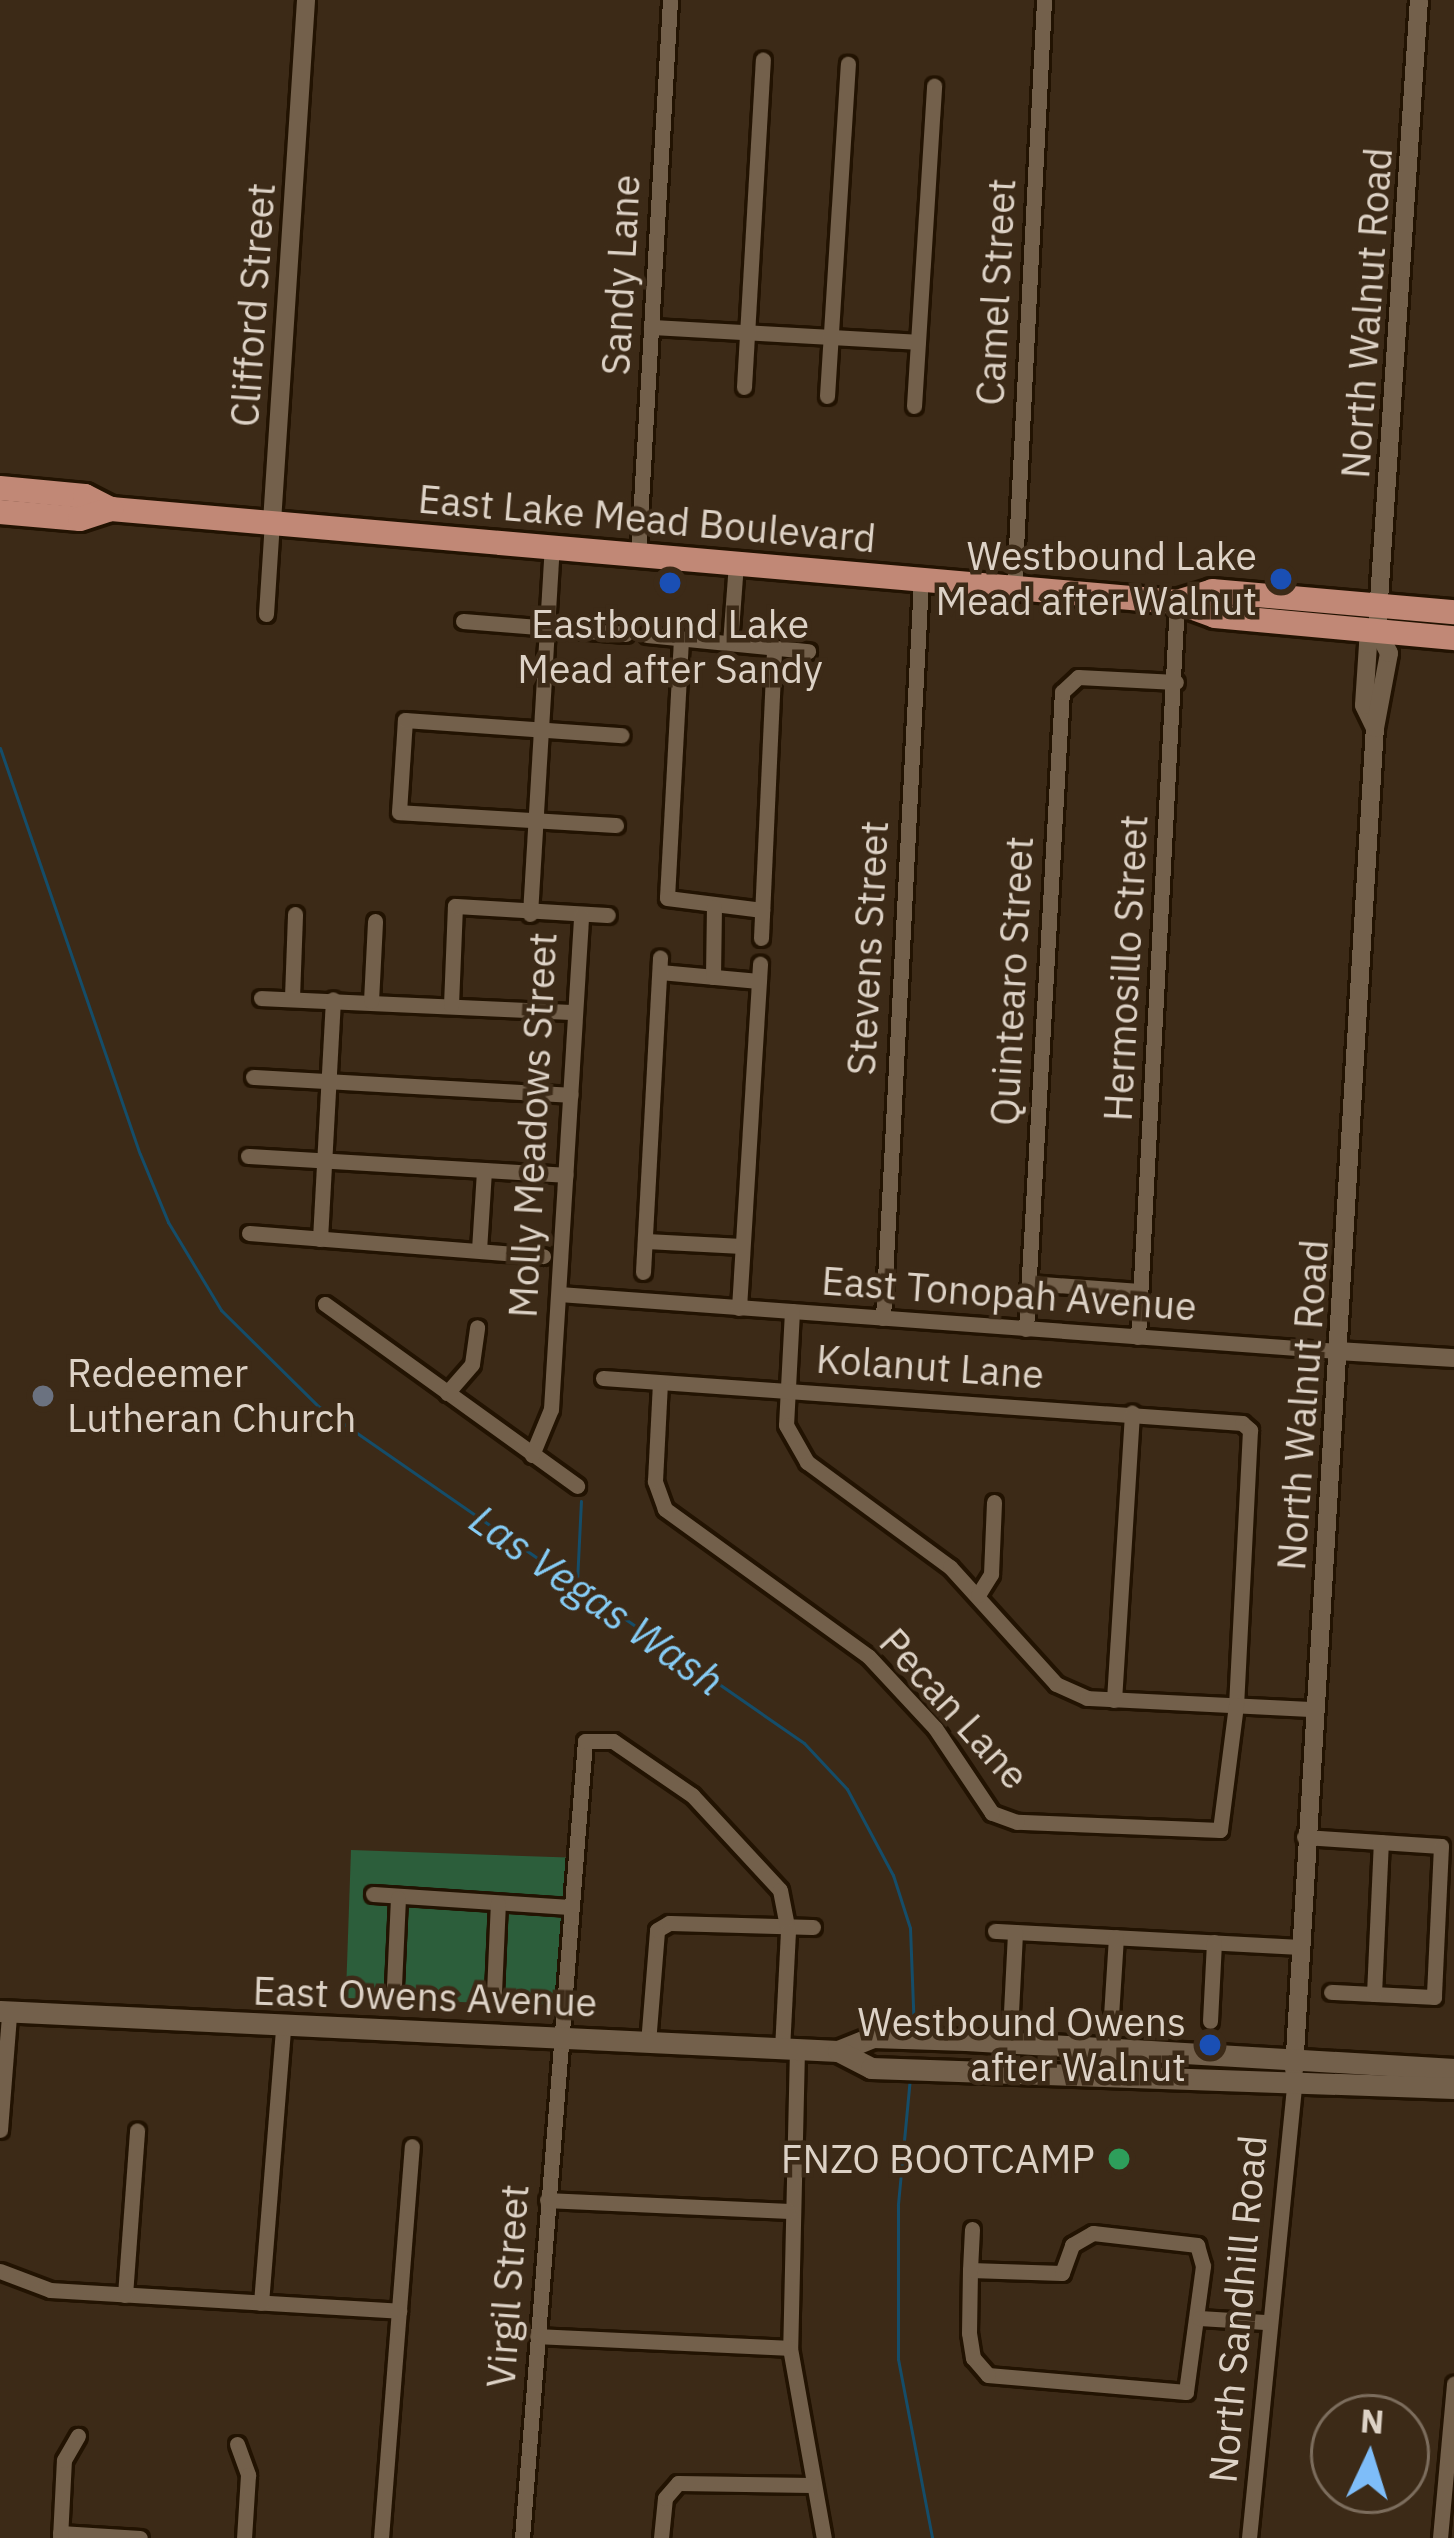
<!DOCTYPE html>
<style>
body{margin:0}
#map{position:relative;width:1454px;height:2538px;overflow:hidden;background:#3c2a17;font-family:"IBM Plex Sans",sans-serif}
div>[style]{position:absolute}
.green>*{inset:0;background:#2c5e3b;transform-origin:0 0}
.stream>*{height:3px;margin:-1.5px;padding:0 1.5px;transform-origin:1.5px;border-radius:1.5px;background:#154d69}
.roads{filter:drop-shadow(3px 0 #221302) drop-shadow(-3px 0 #221302) drop-shadow(0 3px #221302) drop-shadow(0 -3px #221302)}
.minor>*{height:15px;margin:-7.5px;padding:0 7.5px;transform-origin:7.5px;border-radius:7.5px;background:#73604b}
.tertiary>*{height:18px;margin:-9px;padding:0 9px;transform-origin:9px;border-radius:9px;background:#73604b}
.secondary>*{height:21px;margin:-10.5px;padding:0 10.5px;transform-origin:10.5px;border-radius:10.5px;background:#73604b}
.primary>*{height:24px;margin:-12px;padding:0 12px;transform-origin:12px;border-radius:12px;background:#c18876}
.dots>*{width:33px;height:33px;translate:-50% -50%;box-sizing:border-box;border:6px solid #3c2a17;border-radius:50%}
span{translate:-50% -50%;white-space:nowrap;text-align:center;line-height:1.15;-webkit-text-stroke:9px #3c2a17;paint-order:stroke}
.street-label{font-size:39px;color:#ddd2c6}
.poi-label{font-size:39px;color:#ddd2c6}
.right{translate:-100% -50%;text-align:right}
.left{translate:0 -50%;text-align:left}
.water-label{font-size:42px;color:#86ccf5;font-style:italic}
.north{position:absolute;left:1310px;top:2394px;width:120px;height:120px;box-sizing:border-box;background:#3c2a17;border:3px solid #7c6d5d;border-radius:50%;rotate:4deg;font-size:33px;font-weight:700;line-height:48px;text-align:center;color:#ddd2c6}
.north::after{content:'';display:block;margin:auto;width:42px;height:54px;background:#7ebdf9;clip-path:polygon(50% 0,100% 100%,50% 72%,0 100%)}
</style>
<div id="map">
<div class="green">
<i style="left:351px;top:1850px;width:217px;height:148px;rotate:2deg"></i>
</div>
<div class="stream">
<i style="left:0;top:748px;width:429px;rotate:71deg"></i>
<i style="left:140px;top:1154px;width:74px;rotate:67.6deg"></i>
<i style="left:168px;top:1222px;width:103px;rotate:58.9deg"></i>
<i style="left:221px;top:1310px;width:136px;rotate:44.7deg"></i>
<i style="left:318px;top:1406px;width:591px;rotate:34.74deg"></i>
<i style="left:804px;top:1743px;width:63px;rotate:46.9deg"></i>
<i style="left:847px;top:1789px;width:98px;rotate:61.9deg"></i>
<i style="left:893px;top:1875px;width:56px;rotate:72.2deg"></i>
<i style="left:910px;top:1928px;width:104px;rotate:87.8deg"></i>
<i style="left:577px;top:1582px;width:81px;rotate:-87.2deg"></i>
<i style="left:910px;top:2077px;width:129px;rotate:95.4deg"></i>
<i style="left:898px;top:2205px;width:154px;rotate:90deg"></i>
<i style="left:898px;top:2359px;width:182px;rotate:79.2deg"></i>
</div>
<div class="roads">
<div class="minor">
<i style="left:651px;top:327px;width:267px;rotate:3.2deg"></i>
<i style="left:744px;top:387px;width:328px;rotate:-86.7deg"></i>
<i style="left:827px;top:396px;width:333px;rotate:-86.4deg"></i>
<i style="left:914px;top:406px;width:321px;rotate:-86.4deg"></i>
<i style="left:638px;top:554px;width:555px;rotate:-86.69deg"></i>
<i style="left:1014px;top:587px;width:588px;rotate:-87.07deg"></i>
<i style="left:266px;top:614px;width:92px;rotate:-86.3deg"></i>
<i style="left:463px;top:621px;width:163px;rotate:4.6deg"></i>
<i style="left:647px;top:635px;width:162px;rotate:5.7deg"></i>
<i style="left:681px;top:639px;width:259px;rotate:93.1deg"></i>
<i style="left:667px;top:898px;width:96px;rotate:7.2deg"></i>
<i style="left:730px;top:643px;width:80px;rotate:-85.7deg"></i>
<i style="left:616px;top:825px;width:217px;rotate:-176.6deg"></i>
<i style="left:399px;top:812px;width:92px;rotate:-86.3deg"></i>
<i style="left:405px;top:720px;width:217px;rotate:4deg"></i>
<i style="left:530px;top:914px;width:369px;rotate:-86.6deg"></i>
<i style="left:761px;top:938px;width:291px;rotate:-87.4deg"></i>
<i style="left:660px;top:972px;width:99px;rotate:5.2deg"></i>
<i style="left:713px;top:977px;width:70px;rotate:-89.2deg"></i>
<i style="left:292px;top:997px;width:83px;rotate:-87.9deg"></i>
<i style="left:261px;top:998px;width:314px;rotate:2.6deg"></i>
<i style="left:371px;top:1001px;width:80px;rotate:-87.1deg"></i>
<i style="left:451px;top:1005px;width:99px;rotate:-87.7deg"></i>
<i style="left:455px;top:906px;width:153px;rotate:3.4deg"></i>
<i style="left:253px;top:1077px;width:318px;rotate:3.2deg"></i>
<i style="left:248px;top:1156px;width:318px;rotate:3.4deg"></i>
<i style="left:249px;top:1233px;width:295px;rotate:4.5deg"></i>
<i style="left:320px;top:1239px;width:240px;rotate:-86.9deg"></i>
<i style="left:646px;top:1241px;width:96px;rotate:3deg"></i>
<i style="left:479px;top:1250px;width:80px;rotate:-86.4deg"></i>
<i style="left:643px;top:1272px;width:315px;rotate:-86.9deg"></i>
<i style="left:1029px;top:1283px;width:111px;rotate:4.1deg"></i>
<i style="left:559px;top:1294px;width:781px;rotate:4.18deg"></i>
<i style="left:325px;top:1304px;width:311px;rotate:35.8deg"></i>
<i style="left:739px;top:1308px;width:345px;rotate:-86.5deg"></i>
<i style="left:792px;top:1311px;width:114px;rotate:93deg"></i>
<i style="left:786px;top:1425px;width:43px;rotate:60.4deg"></i>
<i style="left:807px;top:1462px;width:177px;rotate:36.3deg"></i>
<i style="left:950px;top:1567px;width:158px;rotate:47.8deg"></i>
<i style="left:1056px;top:1684px;width:34px;rotate:24deg"></i>
<i style="left:1087px;top:1698px;width:226px;rotate:2.8deg"></i>
<i style="left:883px;top:1318px;width:739px;rotate:-87.05deg"></i>
<i style="left:1026px;top:1329px;width:638px;rotate:-86.77deg"></i>
<i style="left:1062px;top:692px;width:22px;rotate:-43deg"></i>
<i style="left:1078px;top:677px;width:98px;rotate:2.9deg"></i>
<i style="left:1138px;top:1337px;width:736px;rotate:-86.96deg"></i>
<i style="left:603px;top:1378px;width:641px;rotate:4.03deg"></i>
<i style="left:1242px;top:1423px;width:11px;rotate:41deg"></i>
<i style="left:1250px;top:1430px;width:275px;rotate:92.9deg"></i>
<i style="left:1236px;top:1705px;width:126px;rotate:97.3deg"></i>
<i style="left:1220px;top:1830px;width:203px;rotate:-177.7deg"></i>
<i style="left:1017px;top:1822px;width:27px;rotate:-160deg"></i>
<i style="left:992px;top:1813px;width:102px;rotate:-123.8deg"></i>
<i style="left:935px;top:1728px;width:98px;rotate:-132.9deg"></i>
<i style="left:868px;top:1656px;width:251px;rotate:-144.1deg"></i>
<i style="left:665px;top:1509px;width:30px;rotate:-110deg"></i>
<i style="left:655px;top:1481px;width:98px;rotate:-87.1deg"></i>
<i style="left:447px;top:1393px;width:38px;rotate:-49deg"></i>
<i style="left:472px;top:1364px;width:37px;rotate:-82deg"></i>
<i style="left:532px;top:1455px;width:50px;rotate:-67.6deg"></i>
<i style="left:551px;top:1409px;width:494px;rotate:-86.5deg"></i>
<i style="left:978px;top:1595px;width:25px;rotate:-58deg"></i>
<i style="left:991px;top:1574px;width:72px;rotate:-87.6deg"></i>
<i style="left:1114px;top:1700px;width:288px;rotate:-86.4deg"></i>
<i style="left:1304px;top:1837px;width:137px;rotate:3.8deg"></i>
<i style="left:1441px;top:1846px;width:151px;rotate:92.7deg"></i>
<i style="left:1434px;top:1997px;width:103px;rotate:-177.2deg"></i>
<i style="left:373px;top:1894px;width:197px;rotate:3.8deg"></i>
<i style="left:995px;top:1931px;width:303px;rotate:3deg"></i>
<i style="left:394px;top:1986px;width:88px;rotate:-87.4deg"></i>
<i style="left:494px;top:1993px;width:90px;rotate:-87.5deg"></i>
<i style="left:1374px;top:1994px;width:152px;rotate:-87.4deg"></i>
<i style="left:1011px;top:2012px;width:80px;rotate:-87.1deg"></i>
<i style="left:1111px;top:2016px;width:79px;rotate:-86.4deg"></i>
<i style="left:1210px;top:2021px;width:79px;rotate:-87.1deg"></i>
<i style="left:648px;top:2043px;width:113px;rotate:-85.4deg"></i>
<i style="left:657px;top:1930px;width:14px;rotate:-30deg"></i>
<i style="left:669px;top:1923px;width:144px;rotate:1.6deg"></i>
<i style="left:797px;top:2049px;width:299px;rotate:91.3deg"></i>
<i style="left:790px;top:2348px;width:193px;rotate:79.9deg"></i>
<i style="left:0;top:2130px;width:114px;rotate:-85.5deg"></i>
<i style="left:547px;top:2200px;width:241px;rotate:2.6deg"></i>
<i style="left:970px;top:2270px;width:92px;rotate:1.9deg"></i>
<i style="left:1062px;top:2273px;width:30px;rotate:-70deg"></i>
<i style="left:1072px;top:2245px;width:24px;rotate:-30deg"></i>
<i style="left:1093px;top:2233px;width:105px;rotate:6.6deg"></i>
<i style="left:1197px;top:2245px;width:22px;rotate:74deg"></i>
<i style="left:1203px;top:2266px;width:127px;rotate:97.7deg"></i>
<i style="left:1186px;top:2392px;width:199px;rotate:-175.1deg"></i>
<i style="left:988px;top:2375px;width:23px;rotate:-131deg"></i>
<i style="left:973px;top:2358px;width:25px;rotate:-99deg"></i>
<i style="left:969px;top:2333px;width:63px;rotate:-89.1deg"></i>
<i style="left:970px;top:2270px;width:41px;rotate:-87.2deg"></i>
<i style="left:0;top:2271px;width:53px;rotate:20.8deg"></i>
<i style="left:50px;top:2290px;width:350px;rotate:3.4deg"></i>
<i style="left:125px;top:2295px;width:165px;rotate:-85.8deg"></i>
<i style="left:261px;top:2303px;width:277px;rotate:-85.4deg"></i>
<i style="left:1199px;top:2318px;width:66px;rotate:3.5deg"></i>
<i style="left:537px;top:2336px;width:253px;rotate:2.7deg"></i>
<i style="left:237px;top:2444px;width:33px;rotate:70deg"></i>
<i style="left:248px;top:2475px;width:63px;rotate:93.6deg"></i>
<i style="left:60px;top:2533px;width:80px;rotate:3.6deg"></i>
<i style="left:60px;top:2538px;width:78px;rotate:-87.1deg"></i>
<i style="left:64px;top:2460px;width:28px;rotate:-60deg"></i>
<i style="left:381px;top:2538px;width:393px;rotate:-85.5deg"></i>
<i style="left:522px;top:2538px;width:799px;rotate:-85.48deg"></i>
<i style="left:585px;top:1741px;width:28px"></i>
<i style="left:613px;top:1741px;width:96px;rotate:34.4deg"></i>
<i style="left:692px;top:1795px;width:129px;rotate:47.2deg"></i>
<i style="left:780px;top:1890px;width:42px;rotate:79deg"></i>
<i style="left:788px;top:1931px;width:118px;rotate:92.9deg"></i>
<i style="left:661px;top:2538px;width:40px;rotate:-84.3deg"></i>
<i style="left:665px;top:2498px;width:20px;rotate:-49deg"></i>
<i style="left:678px;top:2483px;width:133px;rotate:0.9deg"></i>
<i style="left:1249px;top:2538px;width:454px;rotate:-84.3deg"></i>
<i style="left:1440px;top:2538px;width:155px;rotate:-84.8deg"></i>
</div>
<div class="tertiary">
<i style="left:272px;top:522px;width:523px;rotate:-86.27deg"></i>
<i style="left:1375px;top:728px;width:25px;rotate:-116deg"></i>
<i style="left:1364px;top:705px;width:61px;rotate:-86.2deg"></i>
<i style="left:1368px;top:644px;width:17px;rotate:-57deg"></i>
<i style="left:1377px;top:630px;width:631px;rotate:-86.19deg"></i>
<i style="left:1338px;top:1351px;width:116px;rotate:3.5deg"></i>
<i style="left:1294px;top:2070px;width:1344px;rotate:-86.55deg"></i>
<i style="left:1375px;top:728px;width:76px;rotate:-79.4deg"></i>
<i style="left:1389px;top:653px;width:26px;rotate:-118deg"></i>
</div>
<div class="secondary">
<i style="left:0;top:2011px;width:839px;rotate:2.73deg"></i>
<i style="left:838px;top:2051px;width:37px;rotate:-22deg"></i>
<i style="left:872px;top:2037px;width:94px;rotate:1.8deg"></i>
<i style="left:966px;top:2040px;width:489px;rotate:3.4deg"></i>
<i style="left:838px;top:2051px;width:37px;rotate:27deg"></i>
<i style="left:871px;top:2068px;width:583px;rotate:1.96deg"></i>
</div>
<div class="primary">
<i style="left:0;top:488px;width:85px;rotate:5.4deg"></i>
<i style="left:85px;top:496px;width:29px;rotate:27deg"></i>
<i style="left:111px;top:509px;width:1070px;rotate:4.99deg"></i>
<i style="left:1177px;top:602px;width:40px;rotate:20.2deg"></i>
<i style="left:1215px;top:616px;width:240px;rotate:5.3deg"></i>
<i style="left:0;top:512px;width:80px;rotate:5deg"></i>
<i style="left:80px;top:519px;width:33px;rotate:-18deg"></i>
<i style="left:1177px;top:602px;width:37px;rotate:-17deg"></i>
<i style="left:1212px;top:591px;width:243px;rotate:5deg"></i>
</div>
</div>
<div class="dots">
<i style="left:1281px;top:579px;background:#1a4fb4"></i>
<i style="left:670px;top:583px;background:#1a4fb4"></i>
<i style="left:43px;top:1396px;background:#6b7280"></i>
<i style="left:1210px;top:2045px;background:#1a4fb4"></i>
<i style="left:1119px;top:2159px;background:#2e9e5b"></i>
</div>
<div class="street-label">
<span style="left:621px;top:275px;rotate:-87deg">Sandy Lane</span>
<span style="left:996px;top:292px;rotate:-87deg">Camel Street</span>
<span style="left:253px;top:305px;rotate:-86deg">Clifford Street</span>
<span style="left:1367px;top:313px;rotate:-86deg">North Walnut Road</span>
<span style="left:647px;top:519px;rotate:5deg">East Lake Mead Boulevard</span>
<span style="left:868px;top:948px;rotate:-87deg">Stevens Street</span>
<span style="left:1126px;top:968px;rotate:-87deg">Hermosillo Street</span>
<span style="left:1012px;top:981px;rotate:-87deg">Quintearo Street</span>
<span style="left:533px;top:1125px;rotate:-87deg">Molly Meadows Street</span>
<span style="left:1009px;top:1294px;rotate:4deg">East Tonopah Avenue</span>
<span style="left:930px;top:1367px;rotate:4deg">Kolanut Lane</span>
<span style="left:1303px;top:1405px;rotate:-86deg">North Walnut Road</span>
<span style="left:954px;top:1709px;rotate:48deg">Pecan Lane</span>
<span style="left:425px;top:1997px;rotate:2deg">East Owens Avenue</span>
<span style="left:508px;top:2286px;rotate:-86deg">Virgil Street</span>
<span style="left:1238px;top:2309px;rotate:-85deg">North Sandhill Road</span>
</div>
<div class="poi-label">
<span class="right" style="left:1257px;top:579px">Westbound Lake<br>Mead after Walnut</span>
<span style="left:670px;top:647px">Eastbound Lake<br>Mead after Sandy</span>
<span class="left" style="left:67px;top:1396px">Redeemer<br>Lutheran Church</span>
<span class="right" style="left:1186px;top:2045px">Westbound Owens<br>after Walnut</span>
<span class="right" style="left:1095px;top:2159px">FNZO BOOTCAMP</span>
</div>
<div class="water-label">
<span style="left:597px;top:1600px;rotate:35deg">Las Vegas Wash</span>
</div>
<div class="north">N</div>
</div>
